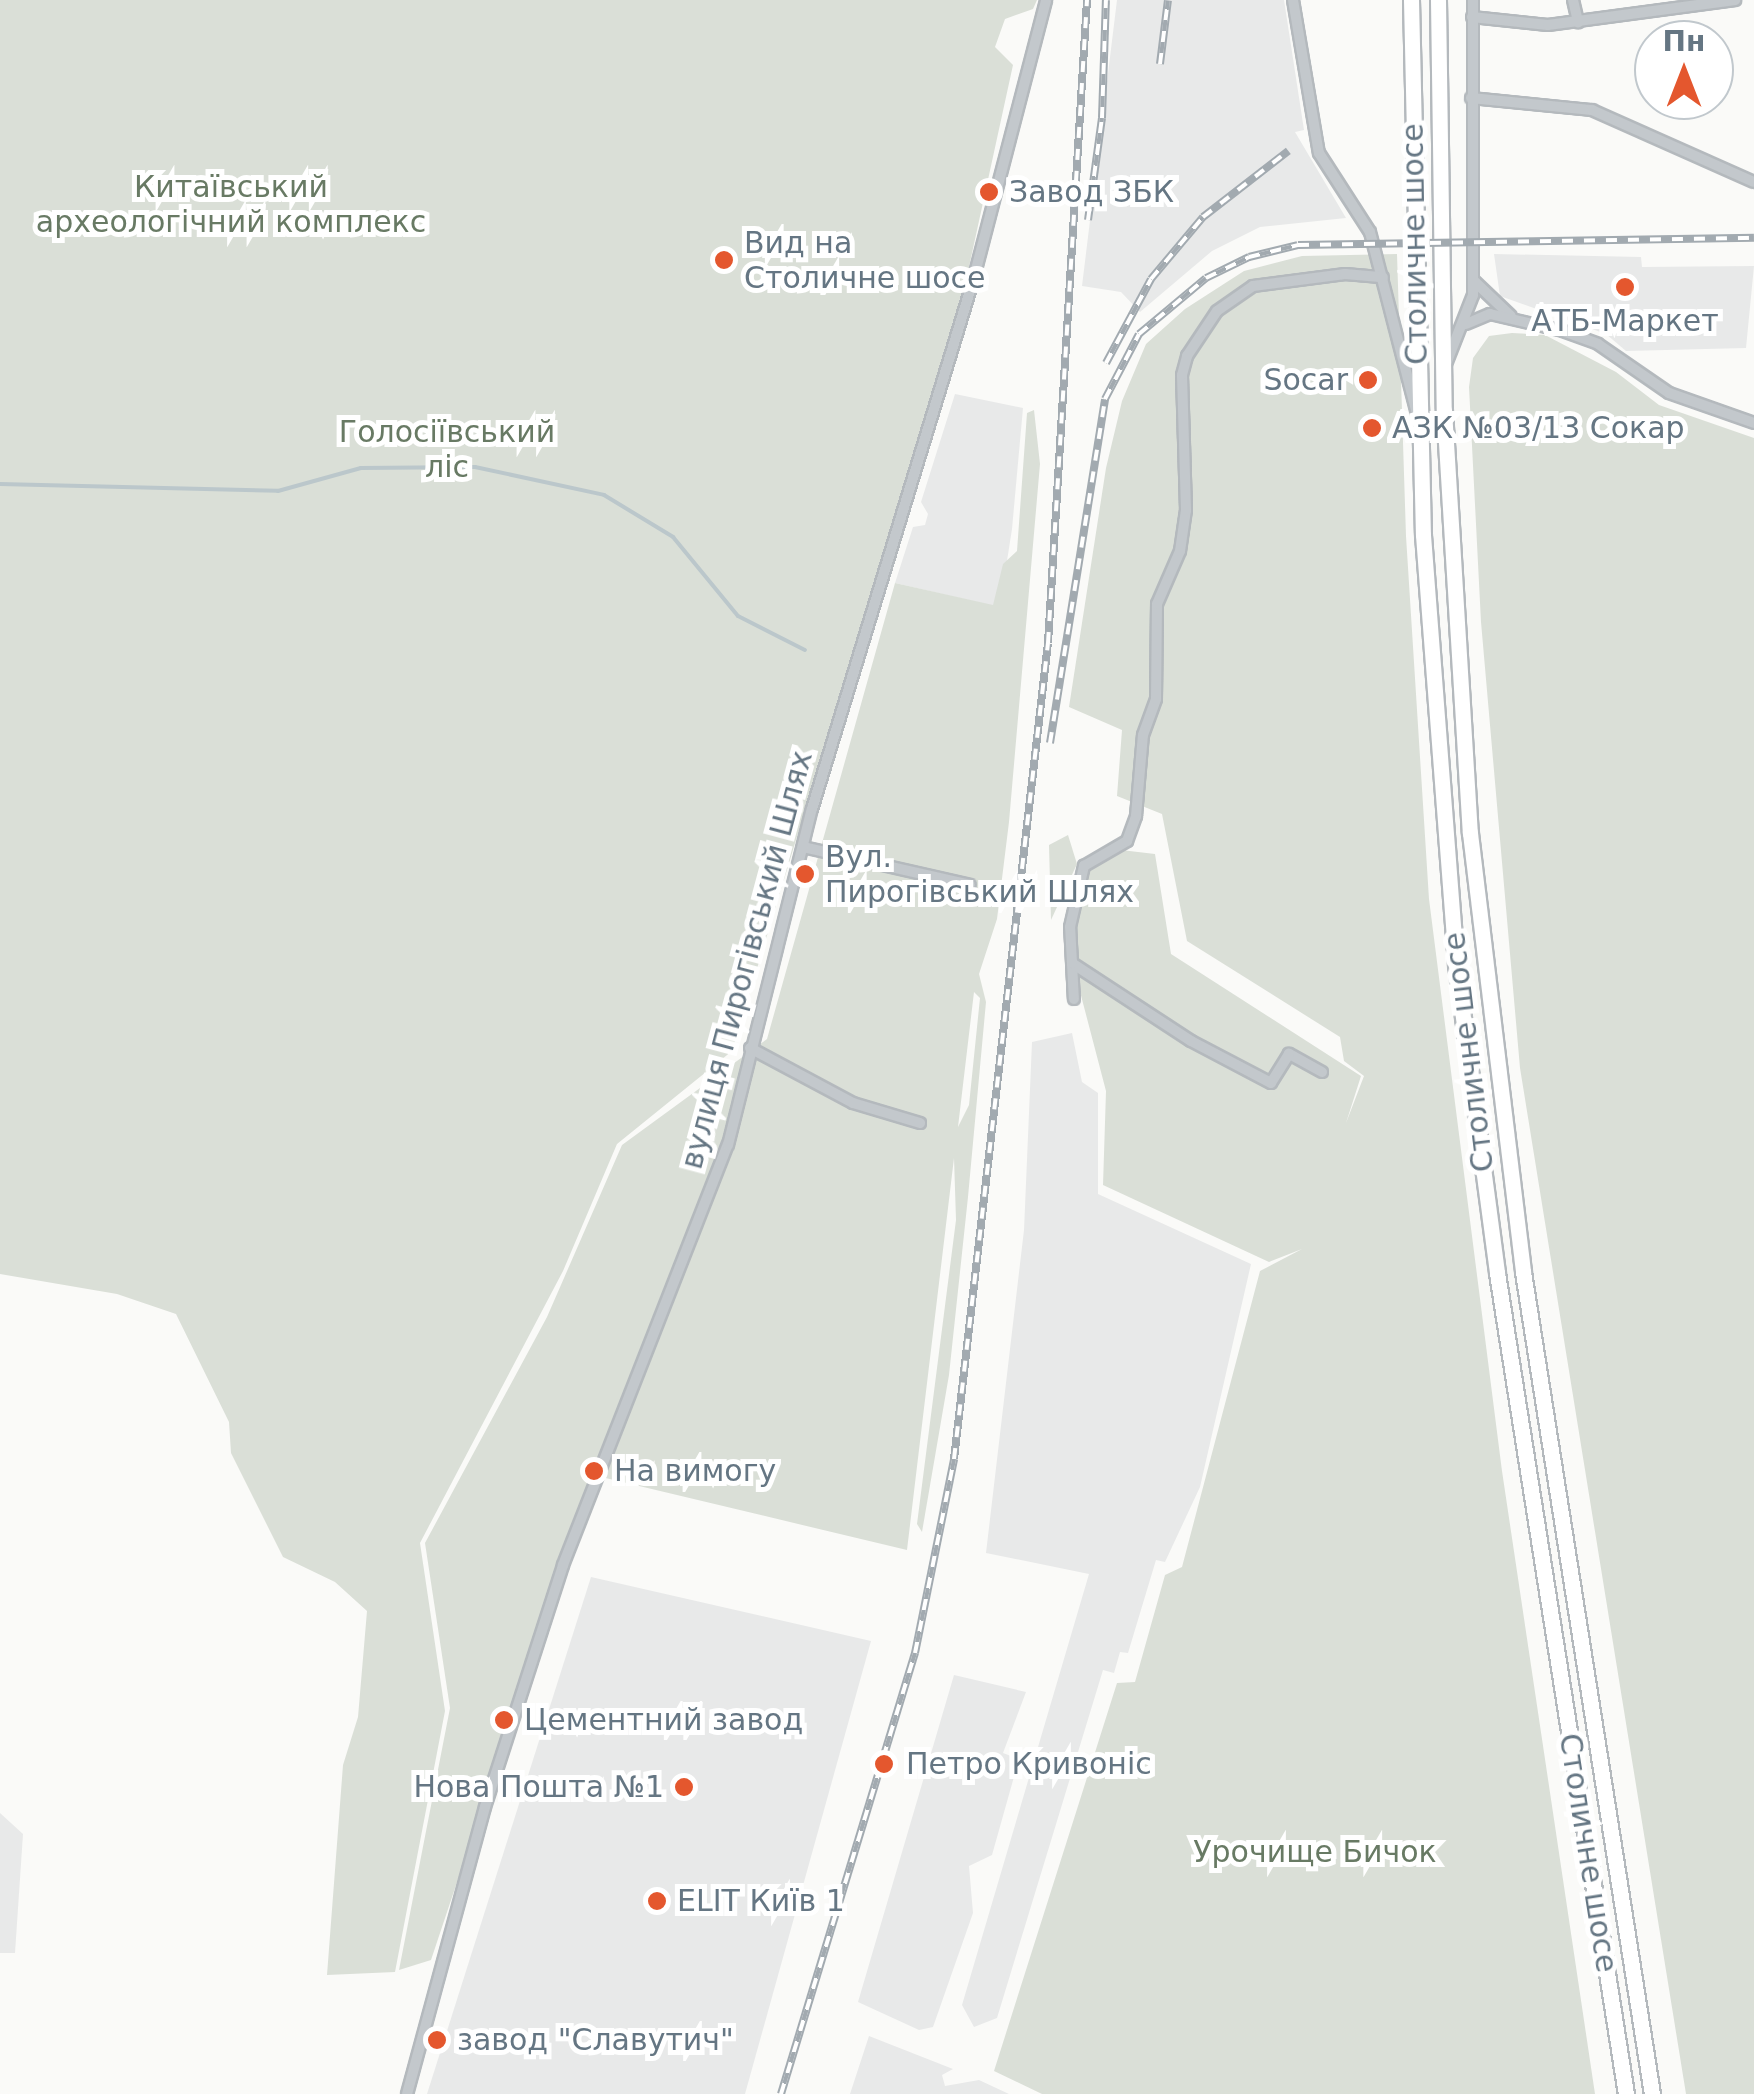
<!DOCTYPE html>
<meta charset="utf-8">
<style>
body{margin:0}
#map{position:relative;width:1754px;height:2094px;overflow:hidden;background:#fafaf8;font-family:"DejaVu Sans",sans-serif}
div>[style]{position:absolute}
.built>*{inset:0;background:#e8e9e9}
.green>*{inset:0;background:#dadfd7}
.stream>*{height:4px;margin:-2px;padding:0 2px;transform-origin:2px;border-radius:2px;background:#bbc7cb}
.roads{filter:drop-shadow(2px 0 #b4b9bd) drop-shadow(-2px 0 #b4b9bd) drop-shadow(0 2px #b4b9bd) drop-shadow(0 -2px #b4b9bd)}
.minor>*{height:10px;margin:-5px;padding:0 5px;transform-origin:5px;border-radius:5px;background:#c3c8cc}
.highway>*{height:15px;margin:-7.5px;padding:0 7.5px;transform-origin:7.5px;border-radius:7.5px;background:#fff}
.rail>*{height:8px;margin-top:-4px;transform-origin:0;background:repeating-linear-gradient(90deg,#fff 0 11px,#a2aab0 0 22px);box-sizing:border-box;border-block:2px solid #a2aab0}
.dots>*{width:28px;height:28px;translate:-50% -50%;box-sizing:border-box;border:5px solid #fff;border-radius:50%}
span{translate:-50% -50%;white-space:nowrap;text-align:center;line-height:1.15;-webkit-text-stroke:10px #fff;paint-order:stroke}
.park-label{font-size:30px;color:#687a64}
.poi-label{font-size:30px;color:#657683}
.left{translate:0 -50%;text-align:left}
.right{translate:-100% -50%;text-align:right}
.street-label{font-size:30px;color:#657683}
.north{position:absolute;left:1634px;top:20px;width:100px;height:100px;box-sizing:border-box;background:#fff;border:2px solid #c1c8cd;border-radius:50%;rotate:0deg;font-size:28px;font-weight:700;line-height:40px;text-align:center;color:#657683}
.north::after{content:'';display:block;margin:auto;width:35px;height:45px;background:#e4572e;clip-path:polygon(50% 0,100% 100%,50% 72%,0 100%)}
</style>
<div id="map">
<div class="built">
<i style="clip-path:polygon(1117px 0,1284px 0,1304px 130px,1295px 132px,1346px 218px,1260px 227px,1212px 251px,1140px 312px,1121px 292px,1082px 286px)"></i>
<i style="clip-path:polygon(1494px 254px,1641px 257px,1642px 267px,1754px 266px,1746px 348px,1626px 351px,1606px 334px,1500px 296px)"></i>
<i style="clip-path:polygon(955px 394px,1023px 408px,1012px 529px,1001px 599px,994px 606px,895px 583px,913px 527px,925px 525px,928px 514px,921px 502px)"></i>
<i style="clip-path:polygon(1072px 1033px,1082px 1082px,1098px 1093px,1098px 1194px,1251px 1264px,1200px 1487px,1165px 1562px,1156px 1560px,1128px 1653px,1120px 1652px,1114px 1673px,1103px 1670px,997px 2018px,974px 2027px,962px 2005px,1089px 1574px,986px 1553px,1024px 1230px,1032px 1042px)"></i>
<i style="clip-path:polygon(591px 1577px,871px 1641px,745px 2094px,427px 2094px)"></i>
<i style="clip-path:polygon(954px 1675px,1026px 1692px,1003px 1753px,1019px 1759px,992px 1855px,969px 1866px,973px 1913px,933px 2027px,919px 2030px,858px 2002px)"></i>
<i style="clip-path:polygon(0 1813px,23px 1834px,15px 1953px,0 1953px)"></i>
<i style="clip-path:polygon(869px 2036px,953px 2069px,942px 2075px,945px 2086px,979px 2080px,1009px 2094px,850px 2094px)"></i>
</div>
<div class="green">
<i style="clip-path:polygon(0 0,1037px 0,1033px 9px,1005px 19px,995px 47px,1013px 65px,967px 276px,732px 1051px,617px 1144px,563px 1271px,420px 1543px,445px 1711px,395px 1972px,327px 1975px,343px 1765px,358px 1717px,367px 1611px,335px 1582px,283px 1557px,231px 1453px,229px 1422px,176px 1314px,117px 1294px,0 1274px)"></i>
<i style="clip-path:polygon(1397px 254px,1406px 536px,1429px 899px,1502px 1471px,1595px 2094px,1042px 2094px,994px 2071px,1117px 1683px,1135px 1682px,1165px 1575px,1182px 1567px,1260px 1271px,1302px 1249px,1269px 1262px,1103px 1185px,1106px 1091px,1067px 942px,1088px 865px,1121px 850px,1155px 854px,1171px 954px,1361px 1076px,1346px 1123px,1364px 1076px,1344px 1061px,1340px 1037px,1187px 941px,1162px 814px,1117px 796px,1122px 730px,1069px 707px,1106px 468px,1122px 401px,1146px 344px,1185px 309px,1244px 271px,1302px 256px)"></i>
<i style="clip-path:polygon(1512px 333px,1545px 335px,1616px 372px,1659px 405px,1754px 438px,1754px 2094px,1686px 2094px,1520px 1068px,1481px 622px,1469px 387px,1473px 358px,1489px 336px)"></i>
<i style="clip-path:polygon(evenodd,1034px 410px,1040px 464px,1009px 822px,997px 919px,979px 974px,986px 1002px,968px 1197px,949px 1375px,922px 1532px,917px 1524px,956px 1220px,954px 1158px,907px 1550px,593px 1475px,431px 1960px,399px 1970px,450px 1708px,425px 1543px,547px 1317px,622px 1145px,767px 1039px,895px 583px,993px 605px,1003px 564px,1017px 551px,1027px 413px,1034px 410px,974px 992px,980px 998px,969px 1105px,958px 1127px,974px 992px)"></i>
<i style="clip-path:polygon(1068px 835px,1077px 864px,1051px 920px,1049px 845px)"></i>
</div>
<div class="stream">
<i style="left:0;top:484px;width:278px;rotate:1.4deg"></i>
<i style="left:278px;top:491px;width:86px;rotate:-15.5deg"></i>
<i style="left:361px;top:468px;width:114px;rotate:-0.5deg"></i>
<i style="left:475px;top:467px;width:132px;rotate:12.2deg"></i>
<i style="left:604px;top:495px;width:81px;rotate:31.3deg"></i>
<i style="left:673px;top:537px;width:102px;rotate:50.6deg"></i>
<i style="left:738px;top:616px;width:75px;rotate:26.9deg"></i>
</div>
<div class="roads">
<div class="minor">
<i style="left:1293px;top:0;width:155px;rotate:80.4deg"></i>
<i style="left:1319px;top:153px;width:94px;rotate:57.2deg"></i>
<i style="left:1370px;top:232px;width:184px;rotate:75.5deg"></i>
<i style="left:1573px;top:0;width:23px;rotate:77deg"></i>
<i style="left:1472px;top:17px;width:76px;rotate:6deg"></i>
<i style="left:1548px;top:25px;width:189px;rotate:-7.6deg"></i>
<i style="left:1471px;top:98px;width:122px;rotate:5.7deg"></i>
<i style="left:1592px;top:110px;width:177px;rotate:24deg"></i>
<i style="left:1473px;top:280px;width:52px;rotate:43.5deg"></i>
<i style="left:1466px;top:324px;width:26px;rotate:-23deg"></i>
<i style="left:1490px;top:314px;width:75px;rotate:13.1deg"></i>
<i style="left:1563px;top:331px;width:37px;rotate:20deg"></i>
<i style="left:1598px;top:344px;width:86px;rotate:34.6deg"></i>
<i style="left:1669px;top:393px;width:90px;rotate:19.4deg"></i>
<i style="left:1446px;top:364px;width:74px;rotate:-68.6deg"></i>
<i style="left:1473px;top:295px;width:295px;rotate:-90deg"></i>
<i style="left:803px;top:847px;width:171px;rotate:12.8deg"></i>
<i style="left:1072px;top:963px;width:36px;rotate:87deg"></i>
<i style="left:750px;top:1048px;width:117px;rotate:28.1deg"></i>
<i style="left:853px;top:1103px;width:70px;rotate:16.6deg"></i>
<i style="left:1322px;top:1072px;width:38px;rotate:-151deg"></i>
<i style="left:1289px;top:1054px;width:34px;rotate:122deg"></i>
<i style="left:1271px;top:1083px;width:90px;rotate:-152.3deg"></i>
<i style="left:1191px;top:1041px;width:142px;rotate:-146.8deg"></i>
<i style="left:1072px;top:963px;width:36px;rotate:-93deg"></i>
<i style="left:1070px;top:927px;width:63px;rotate:-77.1deg"></i>
<i style="left:1084px;top:866px;width:50px;rotate:-30.2deg"></i>
<i style="left:1127px;top:841px;width:27px;rotate:-70deg"></i>
<i style="left:1136px;top:816px;width:81px;rotate:-85.1deg"></i>
<i style="left:1143px;top:735px;width:38px;rotate:-70deg"></i>
<i style="left:1156px;top:699px;width:95px;rotate:-89.4deg"></i>
<i style="left:1157px;top:604px;width:58px;rotate:-66.5deg"></i>
<i style="left:1180px;top:551px;width:41px;rotate:-81.7deg"></i>
<i style="left:1186px;top:510px;width:135px;rotate:-91.7deg"></i>
<i style="left:1182px;top:375px;width:20px;rotate:-75deg"></i>
<i style="left:1187px;top:356px;width:54px;rotate:-56.3deg"></i>
<i style="left:1217px;top:311px;width:44px;rotate:-34.8deg"></i>
<i style="left:1253px;top:286px;width:93px;rotate:-7.4deg"></i>
<i style="left:1345px;top:274px;width:38px;rotate:5deg"></i>
<i style="left:407px;top:2094px;width:297px;rotate:-74.8deg"></i>
<i style="left:485px;top:1807px;width:254px;rotate:-72.1deg"></i>
<i style="left:563px;top:1565px;width:451px;rotate:-68.6deg"></i>
<i style="left:728px;top:1145px;width:346px;rotate:-76deg"></i>
<i style="left:812px;top:809px;width:552px;rotate:-73.04deg"></i>
<i style="left:973px;top:281px;width:290px;rotate:-75.4deg"></i>
</div>
<div class="highway">
<i style="left:1411px;top:0;width:535px;rotate:88.72deg"></i>
<i style="left:1423px;top:535px;width:431px;rotate:85.6deg"></i>
<i style="left:1456px;top:965px;width:311px;rotate:82.4deg"></i>
<i style="left:1497px;top:1273px;width:831px;rotate:81.07deg"></i>
<i style="left:1438px;top:0;width:410px;rotate:89.2deg"></i>
<i style="left:1444px;top:410px;width:424px;rotate:86.5deg"></i>
<i style="left:1470px;top:833px;width:442px;rotate:83.1deg"></i>
<i style="left:1523px;top:1272px;width:832px;rotate:81.08deg"></i>
</div>
</div>
<div class="rail">
<i style="left:1160px;top:64px;width:64px;rotate:-82.9deg"></i>
<i style="left:1088px;top:220px;width:103px;rotate:-82.2deg"></i>
<i style="left:1102px;top:118px;width:118px;rotate:-88.1deg"></i>
<i style="left:1106px;top:363px;width:95px;rotate:-61.8deg"></i>
<i style="left:1151px;top:279px;width:81px;rotate:-50deg"></i>
<i style="left:1203px;top:217px;width:108px;rotate:-37.8deg"></i>
<i style="left:1050px;top:743px;width:348px;rotate:-80.9deg"></i>
<i style="left:1105px;top:399px;width:73px;rotate:-62.4deg"></i>
<i style="left:1139px;top:334px;width:87px;rotate:-39.9deg"></i>
<i style="left:1206px;top:278px;width:48px;rotate:-26deg"></i>
<i style="left:1249px;top:257px;width:50px;rotate:-13.8deg"></i>
<i style="left:1298px;top:245px;width:456px;rotate:-0.9deg"></i>
<i style="left:781px;top:2094px;width:461px;rotate:-73.1deg"></i>
<i style="left:915px;top:1653px;width:198px;rotate:-78.6deg"></i>
<i style="left:954px;top:1459px;width:821px;rotate:-83.43deg"></i>
<i style="left:1048px;top:643px;width:644px;rotate:-86.53deg"></i>
</div>
<div class="dots">
<i style="left:989px;top:192px;background:#e4572e"></i>
<i style="left:724px;top:260px;background:#e4572e"></i>
<i style="left:1625px;top:287px;background:#e4572e"></i>
<i style="left:1368px;top:380px;background:#e4572e"></i>
<i style="left:1372px;top:428px;background:#e4572e"></i>
<i style="left:805px;top:874px;background:#e4572e"></i>
<i style="left:594px;top:1471px;background:#e4572e"></i>
<i style="left:504px;top:1720px;background:#e4572e"></i>
<i style="left:884px;top:1764px;background:#e4572e"></i>
<i style="left:684px;top:1787px;background:#e4572e"></i>
<i style="left:657px;top:1901px;background:#e4572e"></i>
<i style="left:437px;top:2040px;background:#e4572e"></i>
</div>
<div class="park-label">
<span style="left:231px;top:204px">Китаївський<br>археологічний комплекс</span>
<span style="left:447px;top:449px">Голосіївський<br>ліс</span>
<span style="left:1315px;top:1852px">Урочище Бичок</span>
</div>
<div class="poi-label">
<span class="left" style="left:1009px;top:192px">Завод ЗБК</span>
<span class="left" style="left:744px;top:260px">Вид на<br>Столичне шосе</span>
<span style="left:1625px;top:321px">АТБ-Маркет</span>
<span class="right" style="left:1348px;top:380px">Socar</span>
<span class="left" style="left:1392px;top:428px">АЗК №03/13 Сокар</span>
<span class="left" style="left:825px;top:874px">Вул.<br>Пирогівський Шлях</span>
<span class="left" style="left:614px;top:1471px">На вимогу</span>
<span class="left" style="left:524px;top:1720px">Цементний завод</span>
<span class="left" style="left:906px;top:1764px">Петро Кривоніс</span>
<span class="right" style="left:664px;top:1787px">Нова Пошта №1</span>
<span class="left" style="left:677px;top:1901px">ELIT Київ 1</span>
<span class="left" style="left:457px;top:2040px">завод "Славутич"</span>
</div>
<div class="street-label">
<span style="left:1415px;top:244px;rotate:-91deg">Столичне шосе</span>
<span style="left:747px;top:960px;rotate:-75deg">вулиця Пирогівський Шлях</span>
<span style="left:1469px;top:1052px;rotate:-97deg">Столичне шосе</span>
<span style="left:1588px;top:1853px;rotate:81deg">Столичне шосе</span>
</div>
<div class="north">Пн</div>
</div>
